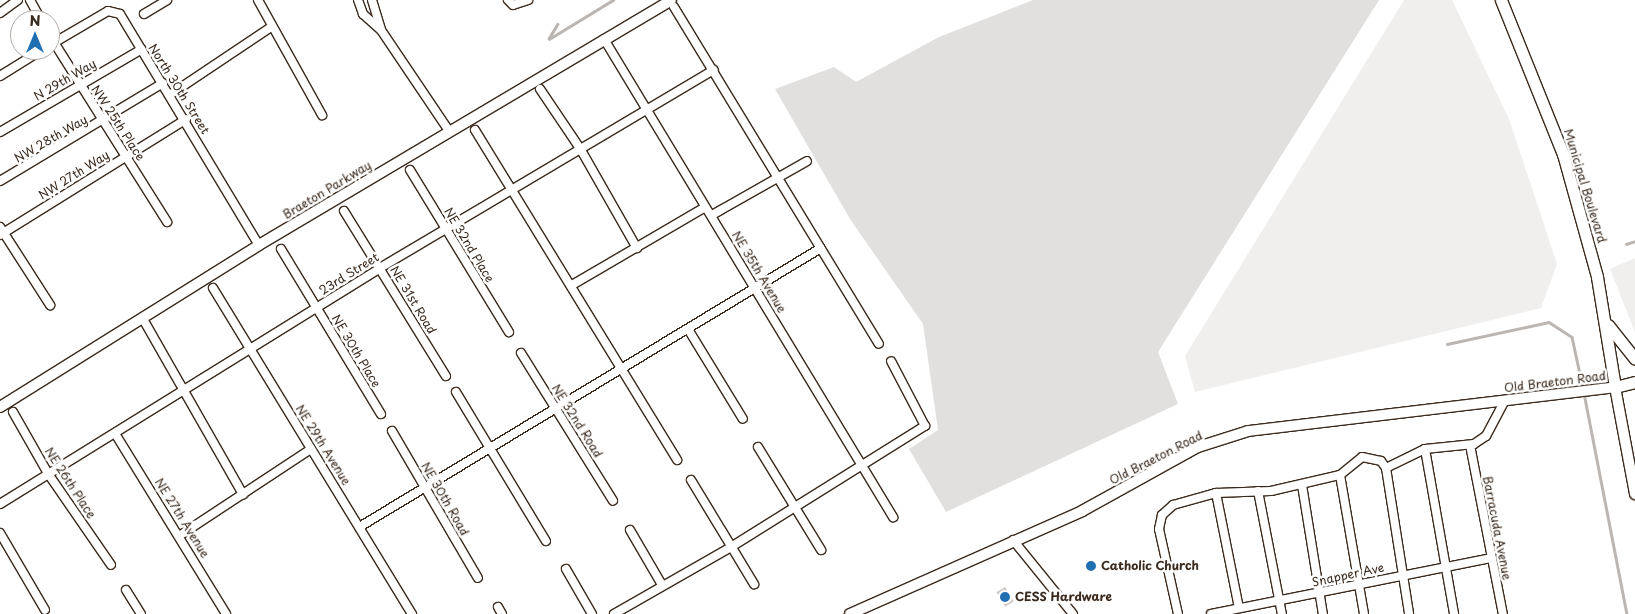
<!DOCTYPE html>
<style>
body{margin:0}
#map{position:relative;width:1635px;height:614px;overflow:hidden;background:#fff;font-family:"Playpen Sans",sans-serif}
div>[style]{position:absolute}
.built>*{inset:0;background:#f1efee}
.green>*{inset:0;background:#e2e0de}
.stream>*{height:2.5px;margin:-1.25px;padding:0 1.25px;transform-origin:1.25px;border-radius:1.25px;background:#bcb6b3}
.building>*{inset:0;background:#cfcac7;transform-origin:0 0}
.roads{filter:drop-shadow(1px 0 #3b2a1e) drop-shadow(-1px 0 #3b2a1e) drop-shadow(0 1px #3b2a1e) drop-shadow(0 -1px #3b2a1e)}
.street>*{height:8px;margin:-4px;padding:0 4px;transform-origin:4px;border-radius:4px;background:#fff}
.secondary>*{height:10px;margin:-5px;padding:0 5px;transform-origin:5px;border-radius:5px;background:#fff}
.primary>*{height:11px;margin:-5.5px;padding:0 5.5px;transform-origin:5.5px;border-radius:5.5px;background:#fff}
.dots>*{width:14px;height:14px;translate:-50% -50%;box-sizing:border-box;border:2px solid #fff;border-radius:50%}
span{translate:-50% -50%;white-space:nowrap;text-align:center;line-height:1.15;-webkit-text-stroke:5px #fff;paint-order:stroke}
.street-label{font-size:12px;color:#3b2a1e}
.poi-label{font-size:12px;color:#3b2a1e;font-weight:700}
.left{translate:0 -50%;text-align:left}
.north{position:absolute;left:10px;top:10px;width:50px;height:50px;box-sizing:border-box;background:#fff;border:1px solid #b1aaa5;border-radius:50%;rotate:0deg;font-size:14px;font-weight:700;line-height:20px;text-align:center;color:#3b2a1e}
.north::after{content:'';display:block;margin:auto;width:18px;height:22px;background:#1f6fb2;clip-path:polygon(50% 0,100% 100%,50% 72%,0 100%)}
</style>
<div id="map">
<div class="built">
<i style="clip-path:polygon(1404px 0,1452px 0,1509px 119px,1557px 264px,1541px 308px,1195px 392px,1185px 356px)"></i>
<i style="clip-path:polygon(1635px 258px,1635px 332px,1610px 269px)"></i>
</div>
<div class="green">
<i style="clip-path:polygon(1033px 0,1379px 0,1158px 352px,1178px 404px,946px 512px,909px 449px,938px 430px,923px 324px,850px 219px,775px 89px,834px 67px,856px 82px,939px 37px)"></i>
</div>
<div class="stream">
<i style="left:558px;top:24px;width:17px;rotate:121deg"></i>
<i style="left:549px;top:39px;width:75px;rotate:-31.4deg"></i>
<i style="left:1626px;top:244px;width:9px;rotate:-18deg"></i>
<i style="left:1447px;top:344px;width:104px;rotate:-12.2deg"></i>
<i style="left:1549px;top:322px;width:27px;rotate:33deg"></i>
<i style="left:1572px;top:337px;width:52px;rotate:77.8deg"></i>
<i style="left:1584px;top:393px;width:225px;rotate:79deg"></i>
</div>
<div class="building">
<i style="left:1005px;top:587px;width:17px;height:10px;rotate:59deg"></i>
</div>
<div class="roads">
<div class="street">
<i style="left:30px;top:0;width:23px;rotate:61deg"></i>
<i style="left:258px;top:0;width:132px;rotate:60.9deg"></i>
<i style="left:358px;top:0;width:15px;rotate:70deg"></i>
<i style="left:363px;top:14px;width:24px;rotate:42deg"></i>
<i style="left:372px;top:0;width:31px;rotate:73deg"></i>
<i style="left:381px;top:30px;width:122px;rotate:56deg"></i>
<i style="left:508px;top:0;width:7px;rotate:45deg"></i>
<i style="left:513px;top:5px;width:16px;rotate:-18deg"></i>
<i style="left:674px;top:7px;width:394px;rotate:58.7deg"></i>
<i style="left:0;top:13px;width:22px;rotate:-36deg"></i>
<i style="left:144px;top:14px;width:27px;rotate:-31deg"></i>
<i style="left:50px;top:36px;width:220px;rotate:57.8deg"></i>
<i style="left:604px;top:39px;width:559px;rotate:58.84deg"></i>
<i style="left:50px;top:45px;width:67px;rotate:-30.4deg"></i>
<i style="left:108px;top:11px;width:12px;rotate:14deg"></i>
<i style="left:120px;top:14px;width:270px;rotate:59deg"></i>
<i style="left:0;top:76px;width:49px;rotate:-31.8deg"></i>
<i style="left:540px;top:89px;width:73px;rotate:56.1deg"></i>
<i style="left:581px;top:150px;width:113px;rotate:60.3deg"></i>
<i style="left:171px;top:94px;width:120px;rotate:-33.8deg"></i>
<i style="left:475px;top:130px;width:387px;rotate:58.5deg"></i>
<i style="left:0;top:132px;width:164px;rotate:-30.3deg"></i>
<i style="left:410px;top:170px;width:190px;rotate:58.6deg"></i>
<i style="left:0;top:181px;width:190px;rotate:-31deg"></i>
<i style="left:344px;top:211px;width:194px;rotate:58.3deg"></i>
<i style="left:712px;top:215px;width:109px;rotate:-29.6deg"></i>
<i style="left:0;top:227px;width:93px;rotate:57.3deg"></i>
<i style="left:0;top:235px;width:219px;rotate:-31.9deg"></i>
<i style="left:281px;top:249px;width:193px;rotate:58.8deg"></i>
<i style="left:572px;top:285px;width:153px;rotate:-30.3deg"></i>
<i style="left:213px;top:288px;width:382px;rotate:58.6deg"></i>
<i style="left:143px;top:319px;width:202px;rotate:60.3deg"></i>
<i style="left:688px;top:329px;width:105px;rotate:58.6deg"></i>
<i style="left:521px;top:353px;width:174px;rotate:58.1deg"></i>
<i style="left:456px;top:392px;width:174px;rotate:58.9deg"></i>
<i style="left:13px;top:412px;width:73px;rotate:60.3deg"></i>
<i style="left:49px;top:475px;width:109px;rotate:55.4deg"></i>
<i style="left:392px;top:431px;width:170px;rotate:59.7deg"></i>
<i style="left:116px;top:435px;width:210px;rotate:58.4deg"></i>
<i style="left:1470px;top:445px;width:172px;rotate:79deg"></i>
<i style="left:758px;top:447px;width:121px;rotate:58.5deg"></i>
<i style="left:1425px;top:449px;width:168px;rotate:80deg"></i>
<i style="left:1386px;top:468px;width:148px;rotate:81deg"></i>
<i style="left:1340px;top:475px;width:141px;rotate:80.2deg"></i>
<i style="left:691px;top:480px;width:122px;rotate:58.8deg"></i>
<i style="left:1302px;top:485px;width:131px;rotate:80.8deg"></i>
<i style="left:1258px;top:491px;width:125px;rotate:79deg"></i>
<i style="left:1216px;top:493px;width:117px;rotate:78.7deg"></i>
<i style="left:0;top:504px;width:447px;rotate:-31.8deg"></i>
<i style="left:380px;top:268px;width:388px;rotate:-30.7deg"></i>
<i style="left:361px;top:526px;width:537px;rotate:-31.15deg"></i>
<i style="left:630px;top:530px;width:64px;rotate:59.8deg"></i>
<i style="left:0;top:533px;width:89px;rotate:59.7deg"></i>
<i style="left:179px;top:536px;width:158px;rotate:-33.4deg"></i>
<i style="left:1013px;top:540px;width:95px;rotate:51deg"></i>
<i style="left:566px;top:569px;width:52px;rotate:60deg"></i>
<i style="left:126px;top:590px;width:28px;rotate:58deg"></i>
<i style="left:498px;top:607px;width:8px;rotate:60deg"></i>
<i style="left:614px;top:614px;width:135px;rotate:-29.8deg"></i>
<i style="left:731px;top:547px;width:229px;rotate:-32deg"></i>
<i style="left:925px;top:426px;width:73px;rotate:-117.6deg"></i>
<i style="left:1178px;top:614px;width:87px;rotate:-102.6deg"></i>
<i style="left:1159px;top:529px;width:14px;rotate:-78deg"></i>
<i style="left:1162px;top:515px;width:15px;rotate:-42deg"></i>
<i style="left:1173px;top:505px;width:45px;rotate:-15.6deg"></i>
<i style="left:1216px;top:493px;width:55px;rotate:-2.1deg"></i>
<i style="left:1271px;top:491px;width:71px;rotate:-13.1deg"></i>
<i style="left:1340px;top:475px;width:28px;rotate:-39deg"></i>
<i style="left:1362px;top:457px;width:19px;rotate:12deg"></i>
<i style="left:1381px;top:461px;width:9px;rotate:54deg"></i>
<i style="left:1386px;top:468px;width:43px;rotate:-26deg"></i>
<i style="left:1425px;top:449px;width:49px;rotate:-5.8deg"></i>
<i style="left:1474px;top:444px;width:14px;rotate:-34deg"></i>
<i style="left:1486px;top:436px;width:40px;rotate:-62deg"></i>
<i style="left:1211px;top:614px;width:285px;rotate:-11.3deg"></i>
</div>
<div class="secondary">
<i style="left:0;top:407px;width:305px;rotate:-32deg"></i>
<i style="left:259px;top:245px;width:479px;rotate:-30.7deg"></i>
<i style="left:850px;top:614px;width:254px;rotate:-23.9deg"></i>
<i style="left:1082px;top:511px;width:132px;rotate:-28.9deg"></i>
<i style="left:1198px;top:447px;width:52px;rotate:-17.7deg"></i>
<i style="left:1248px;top:431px;width:370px;rotate:-6.8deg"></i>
<i style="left:1615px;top:387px;width:109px;rotate:79.4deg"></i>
</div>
<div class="primary">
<i style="left:1501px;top:0;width:166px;rotate:68.1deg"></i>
<i style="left:1563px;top:154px;width:128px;rotate:74.5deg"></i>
<i style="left:1597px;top:277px;width:111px;rotate:80.7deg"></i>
<i style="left:1615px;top:387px;width:21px;rotate:-14deg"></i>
<i style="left:1608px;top:325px;width:43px;rotate:51.5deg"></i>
<i style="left:1635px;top:491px;width:1px;rotate:-90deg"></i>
</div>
</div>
<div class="dots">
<i style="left:1091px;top:566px;background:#1f6fb2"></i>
<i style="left:1005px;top:597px;background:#1f6fb2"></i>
</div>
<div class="street-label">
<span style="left:65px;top:80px;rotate:-30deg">N 29th Way</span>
<span style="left:179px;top:89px;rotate:58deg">North 30th Street</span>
<span style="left:118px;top:123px;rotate:57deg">NW 25th Place</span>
<span style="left:51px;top:139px;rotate:-30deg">NW 28th Way</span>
<span style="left:74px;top:175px;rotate:-32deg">NW 27th Way</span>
<span style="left:1585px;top:186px;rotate:73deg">Municipal Boulevard</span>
<span style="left:327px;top:190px;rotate:-31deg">Braeton Parkway</span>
<span style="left:469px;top:245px;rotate:59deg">NE 32nd Place</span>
<span style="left:759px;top:272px;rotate:59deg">NE 35th Avenue</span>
<span style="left:349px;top:274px;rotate:-32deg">23rd Street</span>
<span style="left:413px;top:300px;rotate:59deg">NE 31st Road</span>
<span style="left:356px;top:351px;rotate:59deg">NE 30th Place</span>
<span style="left:1555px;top:382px;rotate:-7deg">Old Braeton Road</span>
<span style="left:577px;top:421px;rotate:58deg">NE 32nd Road</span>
<span style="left:323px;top:445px;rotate:58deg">NE 29th Avenue</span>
<span style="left:1156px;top:458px;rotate:-27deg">Old Braeton Road</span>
<span style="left:70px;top:483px;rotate:57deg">NE 26th Place</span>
<span style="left:445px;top:499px;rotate:60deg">NE 30th Road</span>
<span style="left:182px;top:518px;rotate:58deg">NE 27th Avenue</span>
<span style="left:1497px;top:528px;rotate:79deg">Barracuda Avenue</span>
<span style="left:1348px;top:575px;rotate:-12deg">Snapper Ave</span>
</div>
<div class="poi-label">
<span class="left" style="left:1101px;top:566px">Catholic Church</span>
<span class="left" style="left:1015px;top:597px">CESS Hardware</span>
</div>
<div class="north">N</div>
</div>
